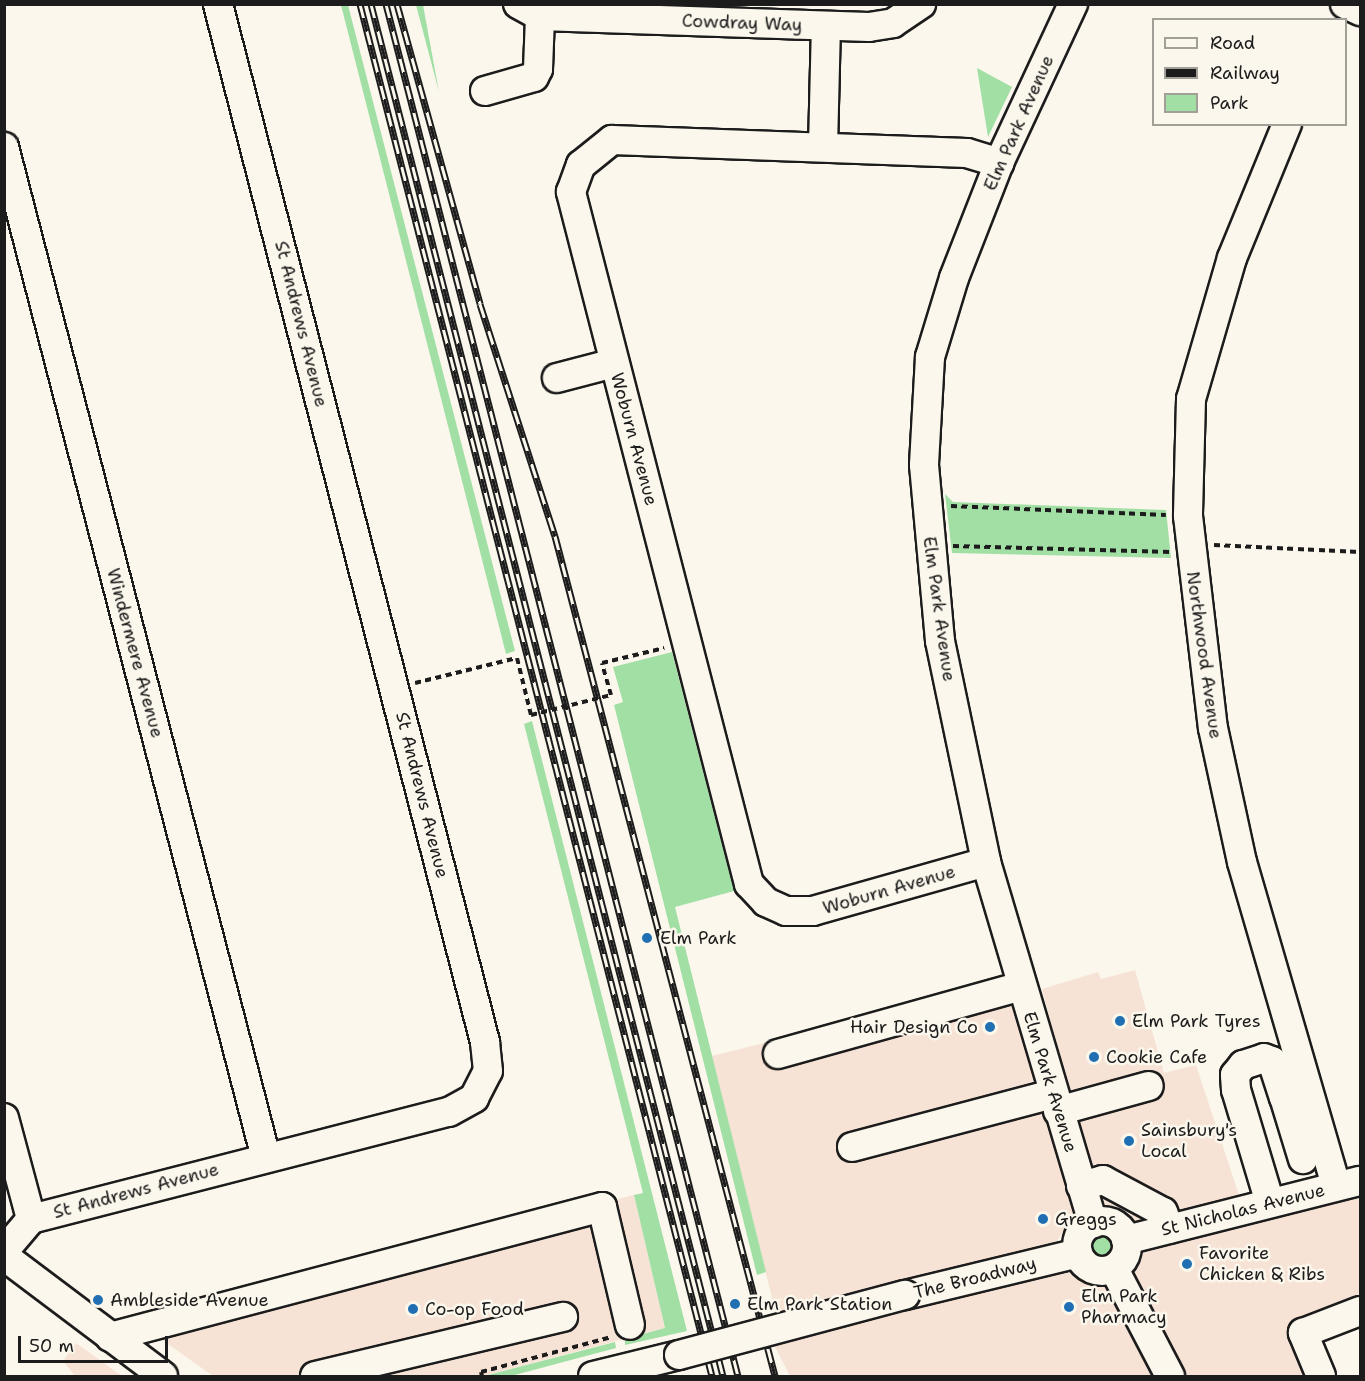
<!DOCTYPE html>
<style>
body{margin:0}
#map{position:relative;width:1365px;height:1381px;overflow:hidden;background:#fbf7ec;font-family:"Shantell Sans",sans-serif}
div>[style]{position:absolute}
.built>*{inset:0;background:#f6e3d5}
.green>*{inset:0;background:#a2dfa5}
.round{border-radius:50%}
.path>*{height:4px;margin-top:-2px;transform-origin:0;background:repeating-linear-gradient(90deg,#1c1c1c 0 6px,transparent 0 10.5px)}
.roads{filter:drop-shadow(2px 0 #1c1c1c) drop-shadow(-2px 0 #1c1c1c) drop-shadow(0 2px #1c1c1c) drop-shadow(0 -2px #1c1c1c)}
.minor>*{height:28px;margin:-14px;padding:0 14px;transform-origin:14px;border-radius:14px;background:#fbf7ec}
.minor>.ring{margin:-14px;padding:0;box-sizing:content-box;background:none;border:28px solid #fbf7ec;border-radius:50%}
.rail>*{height:7px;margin-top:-3.5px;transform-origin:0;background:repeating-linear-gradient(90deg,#fbf7ec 0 14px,#1c1c1c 0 28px);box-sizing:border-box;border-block:2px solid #1c1c1c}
.path-bridge>*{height:4px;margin-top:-2px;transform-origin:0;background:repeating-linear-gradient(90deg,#1c1c1c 0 6px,transparent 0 10.5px)}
.bridges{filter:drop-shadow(2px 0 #1c1c1c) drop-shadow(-2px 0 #1c1c1c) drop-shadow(0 2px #1c1c1c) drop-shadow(0 -2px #1c1c1c)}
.minor-bridge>*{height:28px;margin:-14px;padding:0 14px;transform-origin:14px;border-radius:14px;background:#fbf7ec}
.dots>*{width:16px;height:16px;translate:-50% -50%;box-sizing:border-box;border:3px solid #fbf7ec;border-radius:50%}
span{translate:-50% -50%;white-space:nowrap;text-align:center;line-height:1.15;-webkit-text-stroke:5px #fbf7ec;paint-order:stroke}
.street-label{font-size:18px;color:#1c1c1c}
.poi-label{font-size:18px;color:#1c1c1c}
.left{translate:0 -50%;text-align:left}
.right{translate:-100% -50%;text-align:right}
.frame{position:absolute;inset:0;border:6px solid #1c1c1c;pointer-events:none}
.legend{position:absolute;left:1152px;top:18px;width:195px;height:108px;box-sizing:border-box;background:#fbf7ec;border:2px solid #a29f99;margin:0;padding:8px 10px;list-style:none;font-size:18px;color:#1c1c1c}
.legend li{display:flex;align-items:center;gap:12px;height:30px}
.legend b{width:30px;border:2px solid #a29f99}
.scale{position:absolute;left:18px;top:1336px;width:150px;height:27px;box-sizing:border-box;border:3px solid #1c1c1c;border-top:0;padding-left:8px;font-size:18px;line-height:21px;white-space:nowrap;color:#1c1c1c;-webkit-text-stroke:4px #fbf7ec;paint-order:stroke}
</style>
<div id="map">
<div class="built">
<i style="clip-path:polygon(1135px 970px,1164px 1073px,1196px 1065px,1241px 1201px,1135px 1225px,1098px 1204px,1042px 989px,1098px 972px,1101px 979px)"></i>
<i style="clip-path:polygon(1007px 982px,1075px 1213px,1055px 1244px,777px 1318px,712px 1056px)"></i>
<i style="clip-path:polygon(1360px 1192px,1360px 1318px,1311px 1336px,1331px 1376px,1181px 1376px,1130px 1277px,1141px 1249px)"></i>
<i style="clip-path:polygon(634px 1195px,665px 1328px,483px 1376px,213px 1376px,137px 1322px)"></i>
<i style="clip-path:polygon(1056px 1270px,1064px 1270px,1091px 1286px,1107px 1287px,1153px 1376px,790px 1376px,774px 1345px)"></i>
<i style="clip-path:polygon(76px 1343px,122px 1376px,75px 1376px,63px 1361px)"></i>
</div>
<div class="green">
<i style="clip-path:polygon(341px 5px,348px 5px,515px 651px,506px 654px)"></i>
<i style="clip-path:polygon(416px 5px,423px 5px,439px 92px)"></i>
<i style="clip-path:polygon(977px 68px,1012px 87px,988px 137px)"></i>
<i style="clip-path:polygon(945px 494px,953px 502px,1166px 510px,1171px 558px,952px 553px)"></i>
<i style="clip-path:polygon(672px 652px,734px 891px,675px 907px,766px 1272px,757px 1275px,614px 705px,623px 702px,613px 667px)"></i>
<i style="clip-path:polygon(532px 721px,687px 1331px,625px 1345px,625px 1339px,665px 1328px,634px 1195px,643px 1193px,524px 724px)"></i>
<i class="round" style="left:1087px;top:1234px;width:26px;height:26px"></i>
<i style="clip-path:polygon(615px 1342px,616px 1348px,511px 1376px,488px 1375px)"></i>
</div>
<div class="path">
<i style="left:951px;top:506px;width:215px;rotate:2.4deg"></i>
<i style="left:1214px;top:545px;width:146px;rotate:2.7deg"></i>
<i style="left:953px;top:546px;width:218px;rotate:1.6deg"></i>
<i style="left:415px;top:683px;width:105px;rotate:-13.8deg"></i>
<i style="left:517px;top:658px;width:59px;rotate:76.2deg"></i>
<i style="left:611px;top:695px;width:33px;rotate:-106deg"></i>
<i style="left:602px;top:663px;width:64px;rotate:-13.6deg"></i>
<i style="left:482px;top:1376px;width:4px;rotate:-104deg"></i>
<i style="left:481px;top:1372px;width:136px;rotate:-15deg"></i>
</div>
<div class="roads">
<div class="minor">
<i style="left:518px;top:4px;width:25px;rotate:29deg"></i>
<i style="left:540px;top:16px;width:329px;rotate:1.9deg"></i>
<i style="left:869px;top:27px;width:24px;rotate:-9deg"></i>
<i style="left:893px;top:23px;width:34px;rotate:-34deg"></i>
<i style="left:1073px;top:4px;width:175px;rotate:115deg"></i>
<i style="left:999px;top:163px;width:123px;rotate:111.4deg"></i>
<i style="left:954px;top:278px;width:83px;rotate:106.9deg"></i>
<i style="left:930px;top:357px;width:108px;rotate:93.2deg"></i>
<i style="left:924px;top:465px;width:177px;rotate:84.8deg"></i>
<i style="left:940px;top:641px;width:226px;rotate:78.2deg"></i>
<i style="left:986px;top:862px;width:377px;rotate:73.5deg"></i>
<i style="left:1345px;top:4px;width:17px;rotate:25deg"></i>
<i style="left:485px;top:91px;width:51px;rotate:-15.9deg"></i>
<i style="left:534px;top:77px;width:9px;rotate:-63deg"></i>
<i style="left:538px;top:69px;width:53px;rotate:-87.8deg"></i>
<i style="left:1287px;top:124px;width:145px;rotate:112.3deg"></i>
<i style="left:1232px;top:258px;width:147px;rotate:106.2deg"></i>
<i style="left:1191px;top:399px;width:117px;rotate:91.5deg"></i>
<i style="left:1188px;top:516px;width:213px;rotate:83.3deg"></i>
<i style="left:1213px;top:728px;width:137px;rotate:77.8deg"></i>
<i style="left:1242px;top:862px;width:337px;rotate:73.8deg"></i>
<i style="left:4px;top:147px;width:1044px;rotate:75.47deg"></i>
<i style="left:823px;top:147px;width:121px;rotate:-88.6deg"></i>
<i style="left:557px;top:378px;width:59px;rotate:-14.7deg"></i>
<i style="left:986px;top:862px;width:180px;rotate:164.2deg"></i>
<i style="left:813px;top:911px;width:27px;rotate:180deg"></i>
<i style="left:786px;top:911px;width:22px;rotate:-156deg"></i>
<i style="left:766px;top:902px;width:25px;rotate:-133deg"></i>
<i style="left:749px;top:884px;width:715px;rotate:-104.43deg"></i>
<i style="left:571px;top:192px;width:29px;rotate:-70deg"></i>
<i style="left:581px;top:165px;width:40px;rotate:-39deg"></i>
<i style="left:612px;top:140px;width:355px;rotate:2.1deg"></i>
<i style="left:967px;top:153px;width:34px;rotate:17deg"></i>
<i style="left:778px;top:1054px;width:253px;rotate:-15.6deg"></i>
<i style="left:1284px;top:1097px;width:65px;rotate:73deg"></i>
<i style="left:1058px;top:1111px;width:94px;rotate:-15.4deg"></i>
<i style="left:4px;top:1118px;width:105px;rotate:75deg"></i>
<i style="left:852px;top:1147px;width:207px;rotate:-14.8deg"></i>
<i style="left:1081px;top:1186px;width:23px;rotate:-15deg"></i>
<i style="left:1103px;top:1180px;width:68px;rotate:28.1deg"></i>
<i style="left:1163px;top:1212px;width:18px;rotate:68deg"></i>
<i style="left:1270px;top:1203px;width:118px;rotate:-106.7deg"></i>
<i style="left:1236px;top:1090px;width:15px;rotate:-94deg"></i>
<i style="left:1235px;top:1075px;width:13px;rotate:-51deg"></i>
<i style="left:1243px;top:1065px;width:22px;rotate:-18deg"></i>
<i style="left:1264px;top:1058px;width:9px;rotate:21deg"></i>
<i style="left:1272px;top:1061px;width:38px;rotate:72deg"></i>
<i style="left:1284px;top:1097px;width:23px;rotate:-15deg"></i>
<i class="ring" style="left:1077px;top:1221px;width:22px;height:22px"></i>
<i style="left:1126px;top:1240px;width:241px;rotate:-14.2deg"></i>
<i style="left:4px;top:1251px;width:42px;rotate:-49.8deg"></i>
<i style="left:31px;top:1219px;width:431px;rotate:-14.4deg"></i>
<i style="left:449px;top:1112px;width:29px;rotate:-29deg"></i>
<i style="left:474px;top:1098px;width:30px;rotate:-63deg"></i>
<i style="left:488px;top:1071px;width:29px;rotate:-96deg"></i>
<i style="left:485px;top:1042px;width:1072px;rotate:-104.43deg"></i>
<i style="left:4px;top:1256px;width:199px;rotate:37deg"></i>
<i style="left:1114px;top:1269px;width:121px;rotate:62.4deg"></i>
<i style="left:905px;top:1295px;width:178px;rotate:-13.6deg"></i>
<i style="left:110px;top:1337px;width:509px;rotate:-14.8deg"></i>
<i style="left:602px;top:1207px;width:121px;rotate:76.7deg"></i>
<i style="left:315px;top:1376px;width:255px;rotate:-13.4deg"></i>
<i style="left:593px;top:1376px;width:89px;rotate:-13.7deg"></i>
<i style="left:1321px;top:1376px;width:47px;rotate:-112.7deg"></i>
<i style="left:1303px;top:1333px;width:61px;rotate:-21.1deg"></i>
</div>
</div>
<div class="rail">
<i style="left:360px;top:4px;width:1416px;rotate:75.61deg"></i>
<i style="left:371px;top:4px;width:1416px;rotate:75.61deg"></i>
<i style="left:386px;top:4px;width:1416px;rotate:75.61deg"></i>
<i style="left:397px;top:4px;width:311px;rotate:74.5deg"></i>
<i style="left:480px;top:304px;width:244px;rotate:72.1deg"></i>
<i style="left:555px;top:536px;width:868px;rotate:75.32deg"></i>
</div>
<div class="path-bridge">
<i style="left:531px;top:715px;width:82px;rotate:-14deg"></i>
</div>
<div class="bridges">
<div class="minor-bridge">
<i style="left:679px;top:1355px;width:234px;rotate:-14.9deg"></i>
</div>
</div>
<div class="dots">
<i style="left:647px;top:938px;background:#1f6fb2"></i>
<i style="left:1120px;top:1021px;background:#1f6fb2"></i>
<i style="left:990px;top:1027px;background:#1f6fb2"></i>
<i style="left:1094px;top:1057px;background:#1f6fb2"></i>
<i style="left:1129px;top:1141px;background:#1f6fb2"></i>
<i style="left:1043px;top:1219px;background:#1f6fb2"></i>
<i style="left:1187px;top:1264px;background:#1f6fb2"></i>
<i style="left:98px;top:1300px;background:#1f6fb2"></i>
<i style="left:735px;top:1304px;background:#1f6fb2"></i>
<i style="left:1069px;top:1307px;background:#1f6fb2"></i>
<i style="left:413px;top:1309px;background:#1f6fb2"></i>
</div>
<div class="street-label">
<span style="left:742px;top:23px;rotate:2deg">Cowdray Way</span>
<span style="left:1019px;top:123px;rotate:-66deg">Elm Park Avenue</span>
<span style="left:301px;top:324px;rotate:76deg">St Andrews Avenue</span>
<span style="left:634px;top:439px;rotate:75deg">Woburn Avenue</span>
<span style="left:939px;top:609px;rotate:82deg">Elm Park Avenue</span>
<span style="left:135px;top:653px;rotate:75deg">Windermere Avenue</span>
<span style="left:1204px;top:655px;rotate:82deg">Northwood Avenue</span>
<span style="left:422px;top:795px;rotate:76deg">St Andrews Avenue</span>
<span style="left:889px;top:890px;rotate:-16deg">Woburn Avenue</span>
<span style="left:1050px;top:1082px;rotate:73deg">Elm Park Avenue</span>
<span style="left:136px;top:1191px;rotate:-15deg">St Andrews Avenue</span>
<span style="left:1243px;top:1210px;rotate:-14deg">St Nicholas Avenue</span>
<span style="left:975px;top:1278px;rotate:-14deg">The Broadway</span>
</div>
<div class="poi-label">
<span class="left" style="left:660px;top:938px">Elm Park</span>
<span class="left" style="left:1132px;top:1021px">Elm Park Tyres</span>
<span class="right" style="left:978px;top:1027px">Hair Design Co</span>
<span class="left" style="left:1106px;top:1057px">Cookie Cafe</span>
<span class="left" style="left:1141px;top:1141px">Sainsbury's<br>Local</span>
<span class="left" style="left:1055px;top:1219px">Greggs</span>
<span class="left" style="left:1199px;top:1264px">Favorite<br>Chicken &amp; Ribs</span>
<span class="left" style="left:1081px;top:1307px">Elm Park<br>Pharmacy</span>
<span class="left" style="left:110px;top:1300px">Ambleside Avenue</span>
<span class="left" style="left:747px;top:1304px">Elm Park Station</span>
<span class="left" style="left:425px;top:1309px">Co-op Food</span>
</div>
<div class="frame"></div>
<ul class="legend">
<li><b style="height:8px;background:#fbf7ec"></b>Road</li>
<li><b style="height:8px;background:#1c1c1c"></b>Railway</li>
<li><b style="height:16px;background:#a2dfa5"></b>Park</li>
</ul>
<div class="scale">50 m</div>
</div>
